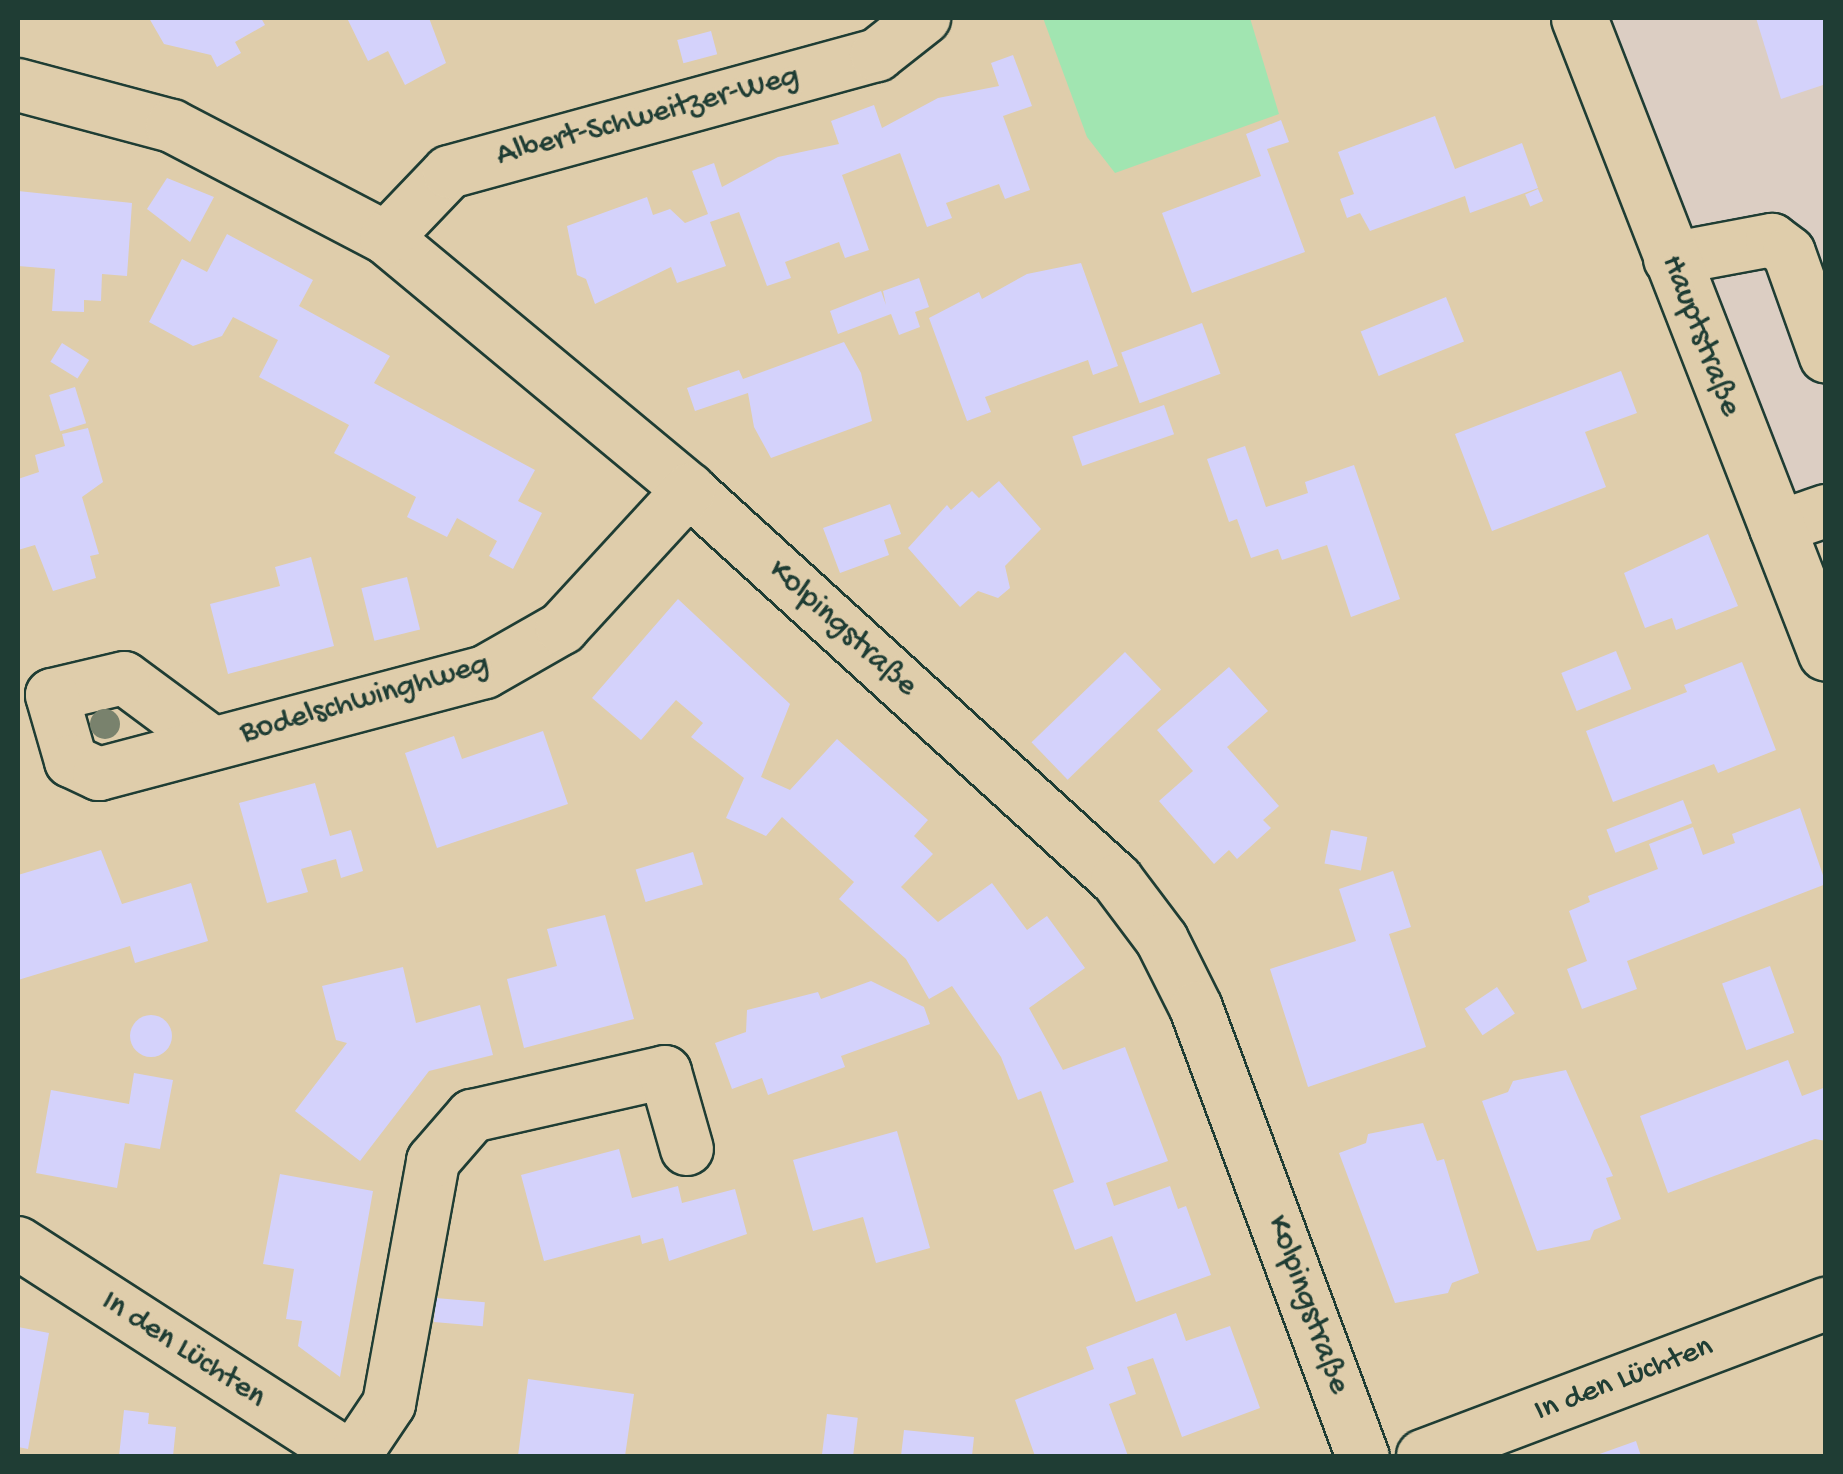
<!DOCTYPE html>
<meta charset="utf-8">
<style>
body{margin:0}
#map{position:relative;width:1843px;height:1474px;overflow:hidden;background:#dfcdab;font-family:"Gochi Hand",sans-serif}
div>[style]{position:absolute}
.built>*{inset:0;background:#dccec3}
.green>*{inset:0;background:#a1e5b1}
.building>*{inset:0;background:#d4d2fb;transform-origin:0 0}
.round{border-radius:50%}
.roads{filter:drop-shadow(2px 0 #1f3d34) drop-shadow(-2px 0 #1f3d34) drop-shadow(0 2px #1f3d34) drop-shadow(0 -2px #1f3d34)}
.minor>*{height:52px;margin:-26px;padding:0 26px;transform-origin:26px;border-radius:26px;background:#dfcdab}
.major>*{height:55px;margin:-27.5px;padding:0 27.5px;transform-origin:27.5px;border-radius:27.5px;background:#dfcdab}
.trees>*{width:30px;height:30px;margin:-15px;border-radius:50%;background:#79826d}
span{translate:-50% -50%;white-space:nowrap;text-align:center;line-height:1.15;-webkit-text-stroke:8px #dfcdab;paint-order:stroke}
.street-label{font-size:32px;color:#1f3d34}
.frame{position:absolute;inset:0;border:20px solid #1f3d34;pointer-events:none}
</style>
<div id="map">
<div class="built">
<i style="clip-path:polygon(1601px 18px,1825px 18px,1825px 551px,1780px 462px)"></i>
</div>
<div class="green">
<i style="clip-path:polygon(1043px 18px,1250px 18px,1279px 114px,1115px 173px,1087px 137px)"></i>
</div>
<div class="building">
<i style="clip-path:polygon(149px 18px,261px 18px,265px 25px,235px 42px,241px 53px,217px 67px,211px 55px,164px 44px)"></i>
<i style="clip-path:polygon(347px 18px,429px 18px,446px 63px,405px 85px,388px 51px,368px 61px)"></i>
<i style="clip-path:polygon(1756px 18px,1826px 18px,1826px 84px,1781px 99px)"></i>
<i style="left:711px;top:31px;width:24px;height:35px;rotate:75deg"></i>
<i style="clip-path:polygon(1013px 55px,1032px 106px,1003px 116px,1030px 190px,1005px 199px,999px 184px,946px 203px,952px 218px,927px 227px,900px 153px,842px 175px,869px 250px,845px 258px,839px 242px,785px 262px,791px 278px,767px 286px,739px 212px,710px 222px,726px 266px,677px 283px,671px 267px,595px 304px,586px 279px,577px 275px,567px 226px,647px 197px,653px 215px,670px 209px,685px 223px,708px 214px,692px 171px,714px 163px,722px 187px,778px 157px,839px 144px,831px 121px,874px 105px,882px 128px,938px 98px,999px 86px,991px 63px)"></i>
<i style="clip-path:polygon(1435px 116px,1455px 169px,1522px 143px,1538px 188px,1470px 213px,1465px 196px,1370px 231px,1360px 213px,1347px 218px,1340px 199px,1354px 194px,1338px 152px)"></i>
<i style="clip-path:polygon(1281px 120px,1289px 142px,1267px 149px,1305px 252px,1192px 293px,1162px 213px,1261px 176px,1246px 134px)"></i>
<i style="clip-path:polygon(167px 178px,214px 197px,190px 242px,147px 209px)"></i>
<i style="left:1538px;top:189px;width:13px;height:14px;rotate:67deg"></i>
<i style="clip-path:polygon(18px 191px,132px 203px,127px 276px,102px 274px,101px 301px,84px 300px,84px 312px,52px 311px,55px 269px,18px 266px)"></i>
<i style="clip-path:polygon(227px 234px,313px 280px,299px 306px,390px 356px,374px 383px,535px 470px,518px 501px,542px 513px,513px 569px,489px 556px,497px 541px,457px 518px,447px 537px,407px 517px,416px 497px,334px 453px,349px 425px,259px 377px,278px 340px,233px 317px,222px 336px,193px 346px,149px 322px,182px 259px,207px 272px)"></i>
<i style="clip-path:polygon(1081px 263px,1118px 366px,1093px 375px,1088px 360px,985px 397px,991px 412px,967px 421px,929px 318px,979px 292px,982px 299px,1027px 274px)"></i>
<i style="clip-path:polygon(919px 278px,929px 307px,915px 312px,920px 327px,899px 335px,891px 314px,838px 334px,830px 311px,881px 291px,886px 305px,883px 291px)"></i>
<i style="left:1446px;top:297px;width:48px;height:92px;rotate:68deg"></i>
<i style="left:1202px;top:323px;width:54px;height:86px;rotate:70deg"></i>
<i style="clip-path:polygon(844px 342px,861px 373px,872px 421px,771px 458px,754px 427px,748px 393px,695px 411px,687px 388px,739px 370px,743px 379px)"></i>
<i style="left:62px;top:343px;width:32px;height:22px;rotate:32deg"></i>
<i style="clip-path:polygon(1621px 371px,1637px 413px,1585px 432px,1606px 487px,1492px 531px,1455px 434px)"></i>
<i style="left:75px;top:387px;width:38px;height:27px;rotate:73deg"></i>
<i style="left:1164px;top:405px;width:31px;height:97px;rotate:71deg"></i>
<i style="clip-path:polygon(88px 428px,103px 482px,82px 497px,99px 554px,90px 556px,96px 578px,53px 591px,35px 545px,18px 550px,18px 479px,39px 472px,35px 455px,65px 446px,62px 434px)"></i>
<i style="clip-path:polygon(1245px 446px,1266px 507px,1308px 493px,1305px 482px,1354px 465px,1400px 599px,1351px 617px,1327px 545px,1282px 560px,1278px 549px,1251px 558px,1237px 519px,1229px 522px,1207px 459px)"></i>
<i style="clip-path:polygon(999px 481px,1041px 529px,1005px 566px,1010px 588px,998px 598px,978px 591px,960px 607px,908px 548px,947px 505px,951px 510px,972px 491px,979px 498px)"></i>
<i style="clip-path:polygon(890px 504px,901px 534px,884px 540px,889px 555px,840px 573px,823px 528px)"></i>
<i style="clip-path:polygon(1708px 534px,1738px 606px,1676px 630px,1672px 618px,1645px 628px,1624px 573px)"></i>
<i style="clip-path:polygon(311px 557px,334px 646px,228px 674px,210px 604px,280px 586px,275px 567px)"></i>
<i style="left:407px;top:577px;width:54px;height:47px;rotate:76deg"></i>
<i style="clip-path:polygon(678px 599px,790px 704px,761px 777px,790px 790px,837px 739px,928px 820px,914px 836px,933px 854px,901px 887px,938px 922px,992px 883px,1027px 930px,1047px 916px,1085px 968px,1029px 1008px,1063px 1070px,1125px 1047px,1168px 1161px,1106px 1183px,1114px 1206px,1170px 1186px,1178px 1209px,1186px 1206px,1211px 1275px,1136px 1302px,1112px 1236px,1075px 1250px,1053px 1190px,1074px 1182px,1041px 1091px,1018px 1100px,1001px 1057px,952px 986px,929px 999px,906px 959px,839px 899px,854px 882px,782px 817px,766px 836px,726px 818px,744px 778px,691px 737px,703px 723px,676px 700px,641px 740px,592px 698px)"></i>
<i style="left:1616px;top:651px;width:41px;height:59px;rotate:68deg"></i>
<i style="left:1125px;top:652px;width:52px;height:130px;rotate:46deg"></i>
<i style="clip-path:polygon(1742px 662px,1776px 750px,1718px 773px,1714px 764px,1613px 802px,1586px 731px,1687px 692px,1684px 685px)"></i>
<i style="clip-path:polygon(1229px 667px,1268px 711px,1227px 747px,1279px 806px,1263px 820px,1271px 828px,1237px 859px,1229px 850px,1214px 864px,1159px 801px,1193px 771px,1157px 730px)"></i>
<i style="clip-path:polygon(543px 731px,568px 804px,437px 848px,405px 753px,454px 736px,462px 759px)"></i>
<i style="clip-path:polygon(315px 783px,330px 836px,351px 830px,363px 871px,341px 878px,336px 859px,301px 869px,308px 892px,267px 903px,239px 803px)"></i>
<i style="left:1683px;top:800px;width:25px;height:82px;rotate:69deg"></i>
<i style="clip-path:polygon(1800px 808px,1826px 884px,1627px 961px,1637px 989px,1582px 1009px,1567px 969px,1587px 961px,1569px 911px,1590px 902px,1588px 896px,1658px 869px,1649px 844px,1693px 827px,1703px 855px,1735px 843px,1732px 834px)"></i>
<i style="left:1331px;top:830px;width:37px;height:34px;rotate:11deg"></i>
<i style="clip-path:polygon(101px 850px,122px 904px,191px 883px,208px 941px,135px 963px,130px 946px,18px 980px,18px 875px)"></i>
<i style="left:693px;top:852px;width:34px;height:60px;rotate:73deg"></i>
<i style="clip-path:polygon(1393px 871px,1411px 927px,1389px 934px,1426px 1047px,1308px 1087px,1270px 969px,1356px 941px,1339px 889px)"></i>
<i style="clip-path:polygon(605px 915px,634px 1019px,524px 1048px,507px 979px,557px 966px,547px 929px)"></i>
<i style="left:1770px;top:966px;width:71px;height:51px;rotate:70deg"></i>
<i style="clip-path:polygon(403px 967px,416px 1023px,480px 1005px,493px 1055px,429px 1071px,360px 1161px,295px 1111px,347px 1043px,336px 1040px,322px 986px)"></i>
<i style="clip-path:polygon(871px 981px,924px 1007px,930px 1024px,841px 1056px,845px 1067px,768px 1095px,762px 1078px,732px 1089px,715px 1043px,746px 1032px,747px 1010px,818px 992px,821px 999px)"></i>
<i style="left:1497px;top:987px;width:32px;height:39px;rotate:56deg"></i>
<i class="round" style="left:130px;top:1015px;width:42px;height:42px"></i>
<i style="clip-path:polygon(1788px 1060px,1802px 1096px,1826px 1087px,1826px 1141px,1815px 1139px,1668px 1193px,1640px 1116px)"></i>
<i style="clip-path:polygon(1566px 1070px,1613px 1176px,1606px 1178px,1621px 1219px,1594px 1230px,1590px 1240px,1537px 1251px,1482px 1101px,1508px 1092px,1513px 1081px)"></i>
<i style="clip-path:polygon(134px 1073px,173px 1080px,160px 1149px,125px 1143px,117px 1188px,36px 1173px,51px 1090px,129px 1104px)"></i>
<i style="clip-path:polygon(1423px 1123px,1437px 1161px,1444px 1159px,1479px 1273px,1452px 1283px,1448px 1293px,1395px 1303px,1339px 1153px,1366px 1143px,1368px 1134px)"></i>
<i style="clip-path:polygon(897px 1131px,930px 1248px,876px 1263px,863px 1217px,813px 1231px,793px 1160px)"></i>
<i style="clip-path:polygon(619px 1149px,632px 1198px,678px 1186px,682px 1203px,735px 1189px,747px 1234px,669px 1261px,663px 1238px,642px 1244px,640px 1235px,544px 1261px,521px 1175px)"></i>
<i style="clip-path:polygon(280px 1174px,373px 1191px,340px 1377px,298px 1346px,302px 1321px,286px 1319px,294px 1269px,263px 1264px)"></i>
<i style="left:436px;top:1298px;width:49px;height:24px;rotate:5deg"></i>
<i style="clip-path:polygon(1176px 1313px,1186px 1341px,1230px 1326px,1260px 1408px,1182px 1437px,1153px 1358px,1127px 1367px,1136px 1394px,1109px 1404px,1128px 1456px,1035px 1456px,1015px 1400px,1094px 1369px,1086px 1347px)"></i>
<i style="clip-path:polygon(18px 1327px,49px 1333px,28px 1449px,18px 1447px)"></i>
<i style="clip-path:polygon(528px 1379px,634px 1394px,625px 1456px,518px 1456px)"></i>
<i style="clip-path:polygon(124px 1410px,149px 1413px,148px 1424px,176px 1427px,173px 1456px,119px 1456px)"></i>
<i style="left:827px;top:1414px;width:31px;height:42px;rotate:7deg"></i>
<i style="clip-path:polygon(904px 1430px,974px 1437px,972px 1456px,901px 1456px)"></i>
<i style="clip-path:polygon(1636px 1441px,1641px 1456px,1594px 1456px)"></i>
</div>
<div class="roads">
<div class="minor">
<i style="left:18px;top:85px;width:159px;rotate:14.9deg"></i>
<i style="left:172px;top:126px;width:242px;rotate:27.6deg"></i>
<i style="left:386px;top:238px;width:394px;rotate:39.7deg"></i>
<i style="left:689px;top:490px;width:579px;rotate:42.34deg"></i>
<i style="left:1117px;top:880px;width:75px;rotate:53.1deg"></i>
<i style="left:1162px;top:940px;width:76px;rotate:63.4deg"></i>
<i style="left:1196px;top:1008px;width:478px;rotate:69.6deg"></i>
<i style="left:386px;top:238px;width:91px;rotate:-46.3deg"></i>
<i style="left:449px;top:172px;width:444px;rotate:-15.3deg"></i>
<i style="left:877px;top:55px;width:60px;rotate:-38.2deg"></i>
<i style="left:1670px;top:259px;width:104px;rotate:-10.6deg"></i>
<i style="left:1772px;top:240px;width:21px;rotate:37deg"></i>
<i style="left:1789px;top:253px;width:110px;rotate:70.4deg"></i>
<i style="left:1776px;top:528px;width:53px;rotate:-18.8deg"></i>
<i style="left:212px;top:743px;width:109px;rotate:-143.5deg"></i>
<i style="left:124px;top:678px;width:74px;rotate:166.7deg"></i>
<i style="left:52px;top:695px;width:69px;rotate:73.9deg"></i>
<i style="left:71px;top:761px;width:31px;rotate:25deg"></i>
<i style="left:99px;top:774px;width:399px;rotate:-14.8deg"></i>
<i style="left:485px;top:672px;width:89px;rotate:-29.7deg"></i>
<i style="left:562px;top:628px;width:188px;rotate:-47.4deg"></i>
<i style="left:18px;top:1243px;width:394px;rotate:32.8deg"></i>
<i style="left:354px;top:1456px;width:63px;rotate:-56.1deg"></i>
<i style="left:389px;top:1404px;width:247px;rotate:-79.7deg"></i>
<i style="left:433px;top:1161px;width:60px;rotate:-49.1deg"></i>
<i style="left:472px;top:1116px;width:198px;rotate:-12.8deg"></i>
<i style="left:665px;top:1072px;width:80px;rotate:74.1deg"></i>
<i style="left:1423px;top:1456px;width:431px;rotate:-20.7deg"></i>
</div>
<div class="major">
<i style="left:1579px;top:18px;width:681px;rotate:68.75deg"></i>
</div>
</div>
<div class="trees">
<i style="left:105px;top:724px"></i>
</div>
<div class="street-label">
<span style="left:648px;top:117px;rotate:-15deg">Albert-Schweitzer-Weg</span>
<span style="left:1700px;top:336px;rotate:69deg">Hauptstraße</span>
<span style="left:842px;top:629px;rotate:42deg">Kolpingstraße</span>
<span style="left:365px;top:700px;rotate:-16deg">Bodelschwinghweg</span>
<span style="left:1307px;top:1305px;rotate:70deg">Kolpingstraße</span>
<span style="left:183px;top:1350px;rotate:33deg">In den Lüchten</span>
<span style="left:1624px;top:1380px;rotate:-21deg">In den Lüchten</span>
</div>
<div class="frame"></div>
</div>
